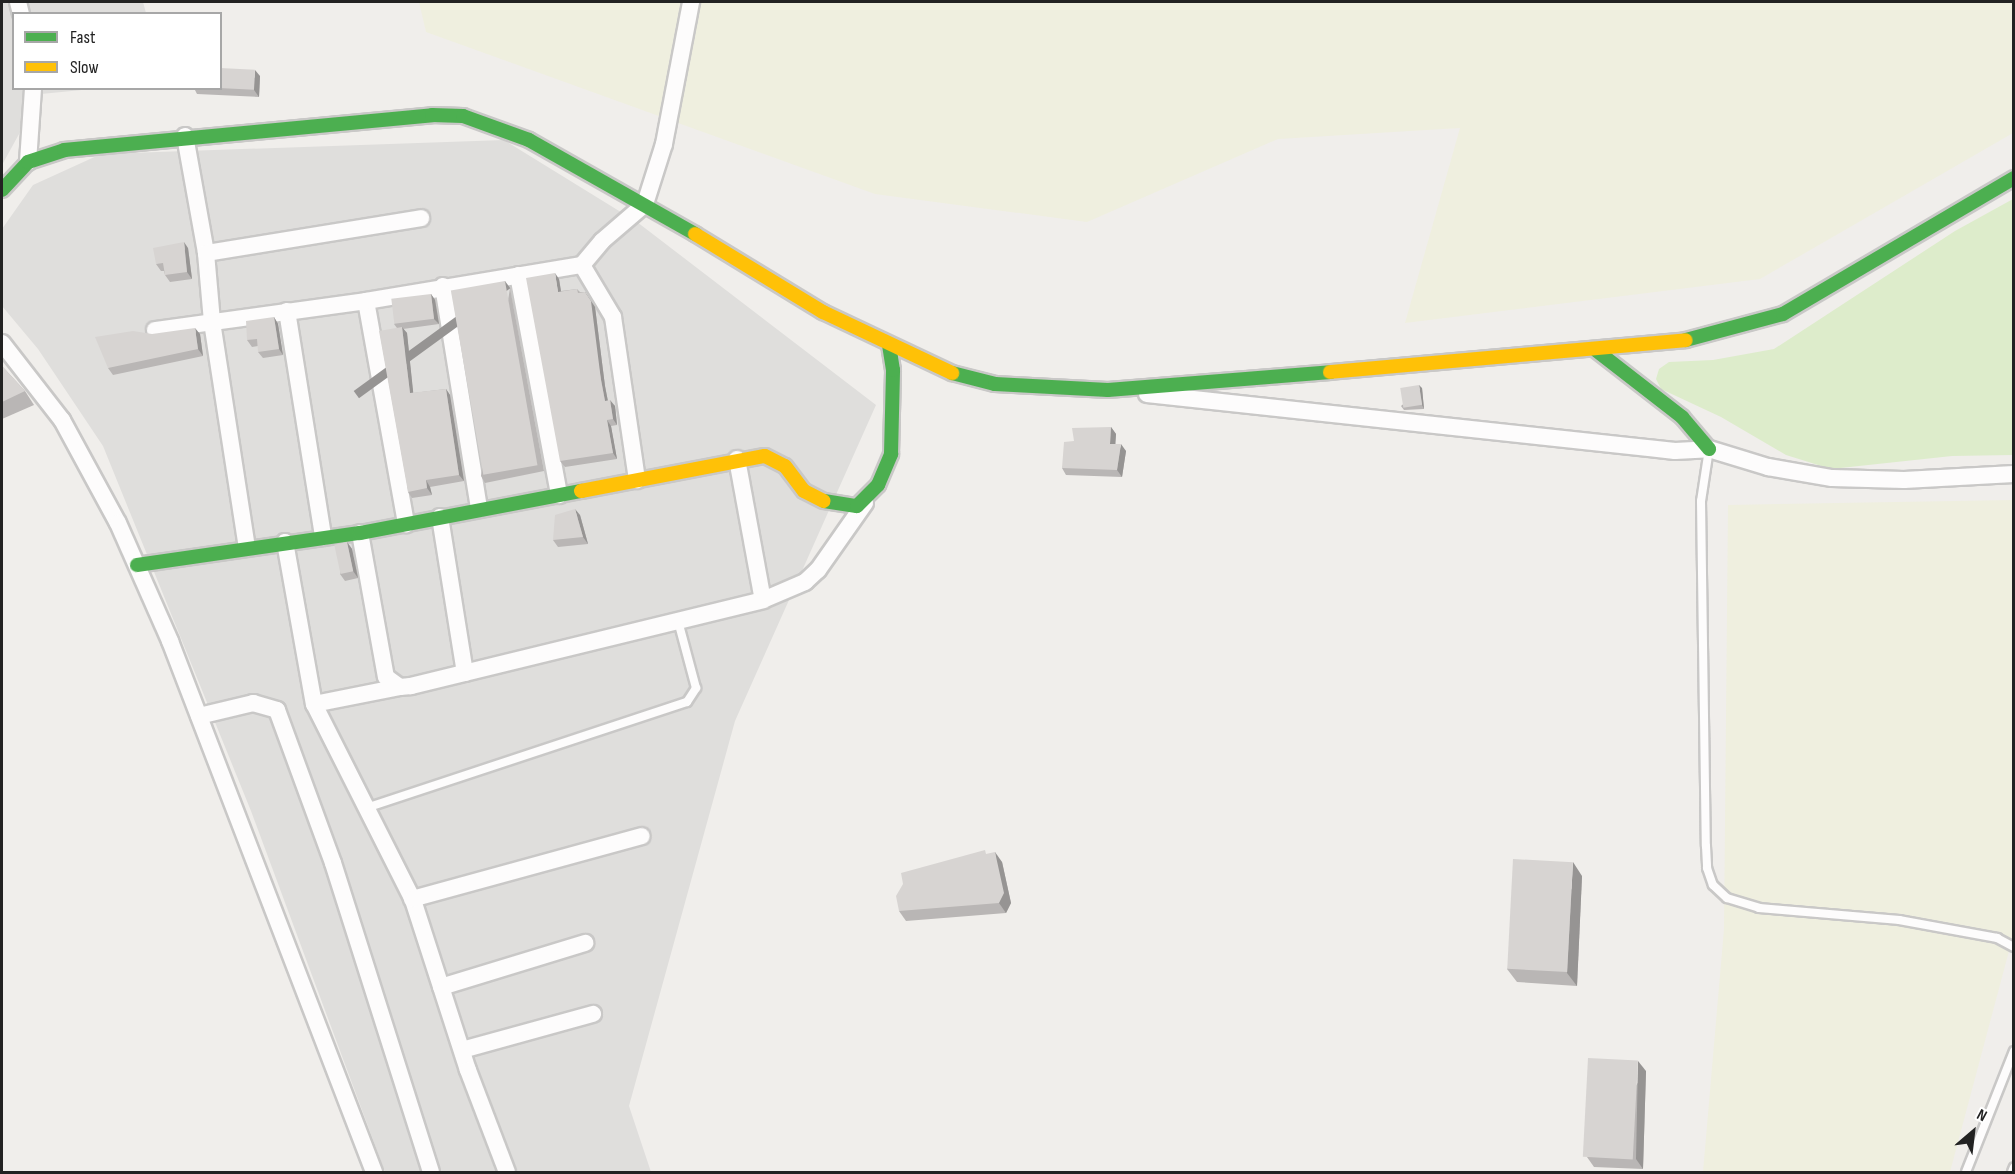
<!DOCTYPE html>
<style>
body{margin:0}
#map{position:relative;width:2015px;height:1174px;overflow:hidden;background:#f0eeeb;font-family:"Sofia Sans Condensed",sans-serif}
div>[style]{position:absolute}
.residential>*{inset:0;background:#dfdedc}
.farmland>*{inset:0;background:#efefdf}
.grass>*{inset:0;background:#ddeccb}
.roads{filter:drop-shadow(2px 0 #c9c8c7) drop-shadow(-2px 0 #c9c8c7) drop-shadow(0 2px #c9c8c7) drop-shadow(0 -2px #c9c8c7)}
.lane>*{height:8px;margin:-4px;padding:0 4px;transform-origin:4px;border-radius:4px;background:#fdfcfc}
.street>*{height:16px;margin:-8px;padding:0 8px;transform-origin:8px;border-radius:8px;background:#fdfcfc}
.fast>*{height:14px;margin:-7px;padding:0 7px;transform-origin:7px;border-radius:7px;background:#4caf50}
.slow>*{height:14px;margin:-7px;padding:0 7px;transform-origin:7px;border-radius:7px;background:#ffc107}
.wall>*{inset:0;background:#b9b6b5}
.shaded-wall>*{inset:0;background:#969493;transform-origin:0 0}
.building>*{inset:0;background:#d7d4d2;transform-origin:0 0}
span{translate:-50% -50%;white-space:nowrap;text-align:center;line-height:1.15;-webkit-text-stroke:6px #fff;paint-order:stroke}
.frame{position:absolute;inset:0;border:3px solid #222;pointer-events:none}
.legend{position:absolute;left:12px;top:12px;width:210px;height:78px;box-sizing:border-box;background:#fff;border:2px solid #a7a7a7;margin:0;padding:8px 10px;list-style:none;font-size:18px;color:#222}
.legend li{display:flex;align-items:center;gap:12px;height:30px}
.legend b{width:30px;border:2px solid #a7a7a7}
.north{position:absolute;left:1943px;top:1102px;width:60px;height:60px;-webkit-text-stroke:4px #fff;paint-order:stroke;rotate:28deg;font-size:16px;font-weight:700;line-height:24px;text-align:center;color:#222}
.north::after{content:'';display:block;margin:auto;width:21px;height:27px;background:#222;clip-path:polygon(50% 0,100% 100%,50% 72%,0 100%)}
</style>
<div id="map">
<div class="residential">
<i style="clip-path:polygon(2px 2px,143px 2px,146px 13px,14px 14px,14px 88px,92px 89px,41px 94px,2px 165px)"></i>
<i style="clip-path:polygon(504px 140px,637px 222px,876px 405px,735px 721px,629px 1106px,651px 1172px,385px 1172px,251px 811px,103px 446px,38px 349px,2px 306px,2px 229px,33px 185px,101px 154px)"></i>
</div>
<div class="farmland">
<i style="clip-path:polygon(419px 2px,2013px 2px,2013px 133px,1760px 279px,1405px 323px,1460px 128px,1278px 139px,1087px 222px,875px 194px,426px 32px)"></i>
<i style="clip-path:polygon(2013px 500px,2013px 936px,1950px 1172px,1703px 1172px,1724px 929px,1728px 505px)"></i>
</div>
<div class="grass">
<i style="clip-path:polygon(2013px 199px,2013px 455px,1952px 456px,1831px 469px,1786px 455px,1721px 417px,1661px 389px,1656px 379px,1659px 369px,1669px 362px,1713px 360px,1774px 349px,1955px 231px)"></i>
</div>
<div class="roads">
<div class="lane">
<i style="left:1709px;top:449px;width:53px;rotate:98.7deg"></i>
<i style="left:1701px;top:501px;width:345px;rotate:89.2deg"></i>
<i style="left:1706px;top:846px;width:22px;rotate:87deg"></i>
<i style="left:1707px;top:868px;width:18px;rotate:71deg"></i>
<i style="left:1713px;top:885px;width:19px;rotate:43deg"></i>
<i style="left:1727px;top:898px;width:34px;rotate:17deg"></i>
<i style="left:1759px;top:908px;width:141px;rotate:4.9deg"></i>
<i style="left:1899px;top:920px;width:100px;rotate:10.4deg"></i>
<i style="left:1997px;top:938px;width:19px;rotate:28deg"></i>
<i style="left:366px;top:808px;width:338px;rotate:-18.3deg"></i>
<i style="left:687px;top:702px;width:17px;rotate:-57deg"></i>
<i style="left:696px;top:688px;width:69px;rotate:-105deg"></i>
<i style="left:1966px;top:1172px;width:130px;rotate:-68.4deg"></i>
<i style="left:2012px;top:1172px;width:5px;rotate:-68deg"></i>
</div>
<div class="street">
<i style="left:18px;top:2px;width:12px;rotate:76deg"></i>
<i style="left:185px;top:136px;width:119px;rotate:79.8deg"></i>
<i style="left:206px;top:253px;width:69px;rotate:85deg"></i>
<i style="left:212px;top:322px;width:228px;rotate:81.2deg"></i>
<i style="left:28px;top:162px;width:74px;rotate:-86.1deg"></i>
<i style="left:206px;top:253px;width:218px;rotate:-9.2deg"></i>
<i style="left:582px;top:265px;width:61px;rotate:59.2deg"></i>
<i style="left:613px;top:317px;width:165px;rotate:81.6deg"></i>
<i style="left:518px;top:275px;width:224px;rotate:79.4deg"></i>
<i style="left:443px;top:286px;width:226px;rotate:80.8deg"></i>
<i style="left:366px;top:301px;width:227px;rotate:79.8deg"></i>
<i style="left:287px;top:311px;width:229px;rotate:80.9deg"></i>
<i style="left:155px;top:330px;width:213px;rotate:-7.8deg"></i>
<i style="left:366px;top:301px;width:219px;rotate:-9.5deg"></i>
<i style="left:582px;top:265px;width:31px;rotate:-50deg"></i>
<i style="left:602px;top:241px;width:57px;rotate:-40.7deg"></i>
<i style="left:645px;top:204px;width:63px;rotate:-72.4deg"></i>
<i style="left:664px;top:144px;width:145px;rotate:-79.2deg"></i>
<i style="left:2px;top:343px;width:98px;rotate:52.1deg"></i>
<i style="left:62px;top:420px;width:117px;rotate:61.5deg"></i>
<i style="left:118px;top:523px;width:129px;rotate:66.2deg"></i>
<i style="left:170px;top:641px;width:569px;rotate:68.98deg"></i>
<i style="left:1147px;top:394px;width:531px;rotate:6.16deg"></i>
<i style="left:1675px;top:451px;width:34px;rotate:-3deg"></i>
<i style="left:1709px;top:449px;width:62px;rotate:17deg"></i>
<i style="left:1768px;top:467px;width:65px;rotate:9.8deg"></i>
<i style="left:1832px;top:478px;width:72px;rotate:1.6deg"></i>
<i style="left:1904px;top:480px;width:110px;rotate:-3.1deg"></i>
<i style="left:737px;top:459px;width:143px;rotate:79.6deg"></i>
<i style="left:440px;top:517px;width:158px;rotate:80.9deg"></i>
<i style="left:360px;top:533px;width:146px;rotate:79.8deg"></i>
<i style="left:386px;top:677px;width:17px;rotate:36deg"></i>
<i style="left:400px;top:687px;width:11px;rotate:-5deg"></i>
<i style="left:411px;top:686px;width:362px;rotate:-13.7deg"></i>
<i style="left:763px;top:600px;width:46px;rotate:-23.2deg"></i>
<i style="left:805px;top:582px;width:18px;rotate:-43deg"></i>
<i style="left:818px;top:570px;width:82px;rotate:-55deg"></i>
<i style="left:285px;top:542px;width:165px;rotate:79.9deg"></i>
<i style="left:314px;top:704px;width:220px;rotate:63.2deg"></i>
<i style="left:413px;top:900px;width:179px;rotate:72.1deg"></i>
<i style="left:468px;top:1070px;width:109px;rotate:69.1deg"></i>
<i style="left:314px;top:704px;width:88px;rotate:-11.2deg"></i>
<i style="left:199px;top:716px;width:56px;rotate:-13.5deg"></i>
<i style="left:253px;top:703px;width:25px;rotate:16deg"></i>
<i style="left:277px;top:710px;width:163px;rotate:69.9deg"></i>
<i style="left:333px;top:863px;width:324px;rotate:72.4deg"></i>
<i style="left:412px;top:899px;width:238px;rotate:-15.3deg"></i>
<i style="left:441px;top:987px;width:151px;rotate:-17deg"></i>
<i style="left:462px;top:1050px;width:136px;rotate:-15.4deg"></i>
</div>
<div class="fast">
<i style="left:2px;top:190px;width:38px;rotate:-47deg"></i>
<i style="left:28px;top:162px;width:38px;rotate:-18deg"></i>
<i style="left:64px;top:150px;width:370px;rotate:-5.4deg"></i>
<i style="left:432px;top:115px;width:31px;rotate:2deg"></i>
<i style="left:463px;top:116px;width:70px;rotate:20deg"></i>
<i style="left:529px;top:140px;width:191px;rotate:29.5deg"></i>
<i style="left:1686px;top:340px;width:100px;rotate:-15deg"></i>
<i style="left:1783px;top:314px;width:268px;rotate:-30.5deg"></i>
<i style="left:1597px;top:351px;width:108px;rotate:37.8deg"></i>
<i style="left:1682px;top:417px;width:42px;rotate:49.8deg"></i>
<i style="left:952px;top:373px;width:44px;rotate:14.3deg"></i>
<i style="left:995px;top:384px;width:113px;rotate:3deg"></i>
<i style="left:1108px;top:390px;width:223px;rotate:-4.6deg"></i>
<i style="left:824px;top:501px;width:33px;rotate:9deg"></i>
<i style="left:857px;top:506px;width:30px;rotate:-45deg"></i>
<i style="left:878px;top:485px;width:34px;rotate:-67deg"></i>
<i style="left:891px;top:454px;width:84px;rotate:-88.6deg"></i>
<i style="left:893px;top:370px;width:26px;rotate:-99deg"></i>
<i style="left:137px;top:565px;width:225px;rotate:-8.2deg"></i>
<i style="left:360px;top:533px;width:225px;rotate:-10.8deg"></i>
</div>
<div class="slow">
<i style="left:695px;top:234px;width:150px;rotate:31.4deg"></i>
<i style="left:823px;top:312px;width:143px;rotate:25.3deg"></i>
<i style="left:1330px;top:372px;width:357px;rotate:-5.1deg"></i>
<i style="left:581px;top:491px;width:187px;rotate:-10.8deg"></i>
<i style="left:765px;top:456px;width:22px;rotate:27deg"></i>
<i style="left:785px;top:466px;width:31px;rotate:53deg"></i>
<i style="left:804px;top:491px;width:22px;rotate:27deg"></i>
</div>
</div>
<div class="wall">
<i style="clip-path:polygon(260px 76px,259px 97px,197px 94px,194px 88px,220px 88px)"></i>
<i style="clip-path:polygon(188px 248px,192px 279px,170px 282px,165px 275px,164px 271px,161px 271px,156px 264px)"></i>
<i style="clip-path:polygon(559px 279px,561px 291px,577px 289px,580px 292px,585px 292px,595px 307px,605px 386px,608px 401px,615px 406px,617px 425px,611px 426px,617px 459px,565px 467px,560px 461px)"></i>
<i style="clip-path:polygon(510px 288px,544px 471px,485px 483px,481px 476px)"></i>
<i style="clip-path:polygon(431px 294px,435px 300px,439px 324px,403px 329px,407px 333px,413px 393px,446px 389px,450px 395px,464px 481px,430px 487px,432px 495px,412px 498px,408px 492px,397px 328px,394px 324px)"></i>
<i style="clip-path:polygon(274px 317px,278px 324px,283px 355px,263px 358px,258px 352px,258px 346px,252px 347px,247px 340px)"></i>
<i style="clip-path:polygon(152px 334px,200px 334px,203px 356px,113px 375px,108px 368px)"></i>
<i style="clip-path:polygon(2px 366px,25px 391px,34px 405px,2px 419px)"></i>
<i style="clip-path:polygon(1422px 388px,1424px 409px,1404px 410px,1401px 406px)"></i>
<i style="clip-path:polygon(1111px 427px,1116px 434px,1115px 444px,1126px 451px,1122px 477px,1066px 475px,1062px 468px,1074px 441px)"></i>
<i style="clip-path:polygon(580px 515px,588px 544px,558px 547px,553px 540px)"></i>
<i style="clip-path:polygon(347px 542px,352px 549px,358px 578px,345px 581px,340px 574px)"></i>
<i style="clip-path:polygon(987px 854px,1002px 862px,1011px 903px,1006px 913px,906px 921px,899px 911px)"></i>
<i style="clip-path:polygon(1582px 876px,1577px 986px,1517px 982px,1507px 969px)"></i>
<i style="clip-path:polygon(1646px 1071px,1643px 1169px,1594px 1167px,1587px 1157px)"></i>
</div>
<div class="shaded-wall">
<i style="clip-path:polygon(255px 70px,260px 76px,259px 97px,254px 90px)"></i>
<i style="clip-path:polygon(184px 242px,188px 248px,192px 279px,187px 272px)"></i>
<i style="clip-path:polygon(555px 273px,559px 279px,562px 298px,558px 292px)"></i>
<i style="left:505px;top:281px;width:9px;height:187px;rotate:54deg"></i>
<i style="clip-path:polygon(585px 292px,595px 307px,605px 386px,609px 407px,605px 401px)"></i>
<i style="clip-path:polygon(431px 294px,435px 300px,439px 324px,434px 319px)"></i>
<i style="clip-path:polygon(274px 317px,278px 324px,283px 355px,279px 349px)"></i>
<i style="clip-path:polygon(402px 327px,407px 333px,414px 400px,410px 393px)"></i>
<i style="clip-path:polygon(195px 328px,200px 334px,203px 356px,198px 349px)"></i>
<i style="clip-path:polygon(1419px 385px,1422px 388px,1424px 409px,1422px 405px)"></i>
<i style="clip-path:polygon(446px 389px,450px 395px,464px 481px,459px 475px)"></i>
<i style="clip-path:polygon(610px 400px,615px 406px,617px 425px,613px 419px)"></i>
<i style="clip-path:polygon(607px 420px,611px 426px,617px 459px,613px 453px)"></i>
<i style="clip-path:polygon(1111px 427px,1116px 434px,1115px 451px,1110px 444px)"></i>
<i style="clip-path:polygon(1121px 444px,1126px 451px,1122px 477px,1117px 470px)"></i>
<i style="clip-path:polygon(426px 480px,430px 487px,432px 495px,427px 488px)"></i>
<i style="clip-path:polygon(575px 509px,580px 515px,588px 544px,583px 537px)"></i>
<i style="clip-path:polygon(347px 542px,352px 549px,358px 578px,353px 571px)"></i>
<i style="clip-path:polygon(995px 852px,1002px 862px,1011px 903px,1006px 913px,999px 903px)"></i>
<i style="clip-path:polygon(1573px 862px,1582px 876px,1577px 986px,1567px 973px)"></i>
<i style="clip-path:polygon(1638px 1061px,1646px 1071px,1643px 1169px,1636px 1159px)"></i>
</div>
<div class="building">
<i style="left:220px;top:68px;width:35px;height:20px;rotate:3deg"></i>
<i style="clip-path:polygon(184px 242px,187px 272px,165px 275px,163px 263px,156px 264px,153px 248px)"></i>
<i style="clip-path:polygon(555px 273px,558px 292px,577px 289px,578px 293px,585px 292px,591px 301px,601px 380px,605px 401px,610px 400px,613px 419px,607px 420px,613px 453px,560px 461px,526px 278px)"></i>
<i style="left:505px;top:281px;width:187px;height:55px;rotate:80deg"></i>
<i style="left:431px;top:294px;width:25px;height:40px;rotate:83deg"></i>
<i style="clip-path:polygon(274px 317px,279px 349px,258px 352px,257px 339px,247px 340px,246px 321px)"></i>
<i style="clip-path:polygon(402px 327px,410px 393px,446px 389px,459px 475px,426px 480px,427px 488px,408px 492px,379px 331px)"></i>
<i style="clip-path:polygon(195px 328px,198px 349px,108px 368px,95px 337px,133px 331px,152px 334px)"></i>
<i style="clip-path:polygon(2px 366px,25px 391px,2px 402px)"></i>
<i style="left:1419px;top:385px;width:20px;height:19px;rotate:81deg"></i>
<i style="clip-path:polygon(1111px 427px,1110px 444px,1121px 444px,1117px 470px,1062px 468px,1064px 442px,1074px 441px,1072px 428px)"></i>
<i style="clip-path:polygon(575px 509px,583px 537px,553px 540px,555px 515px)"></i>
<i style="left:347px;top:542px;width:30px;height:13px;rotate:78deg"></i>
<i style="clip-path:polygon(985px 850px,986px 854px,995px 852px,1004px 893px,999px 903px,899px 911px,896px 896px,903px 884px,901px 873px)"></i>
<i style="left:1513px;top:859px;width:60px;height:110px;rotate:3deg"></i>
<i style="left:1588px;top:1058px;width:50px;height:99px;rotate:3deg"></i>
</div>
<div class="frame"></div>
<ul class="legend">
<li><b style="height:8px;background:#4caf50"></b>Fast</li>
<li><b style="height:8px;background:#ffc107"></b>Slow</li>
</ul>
<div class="north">N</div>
</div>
